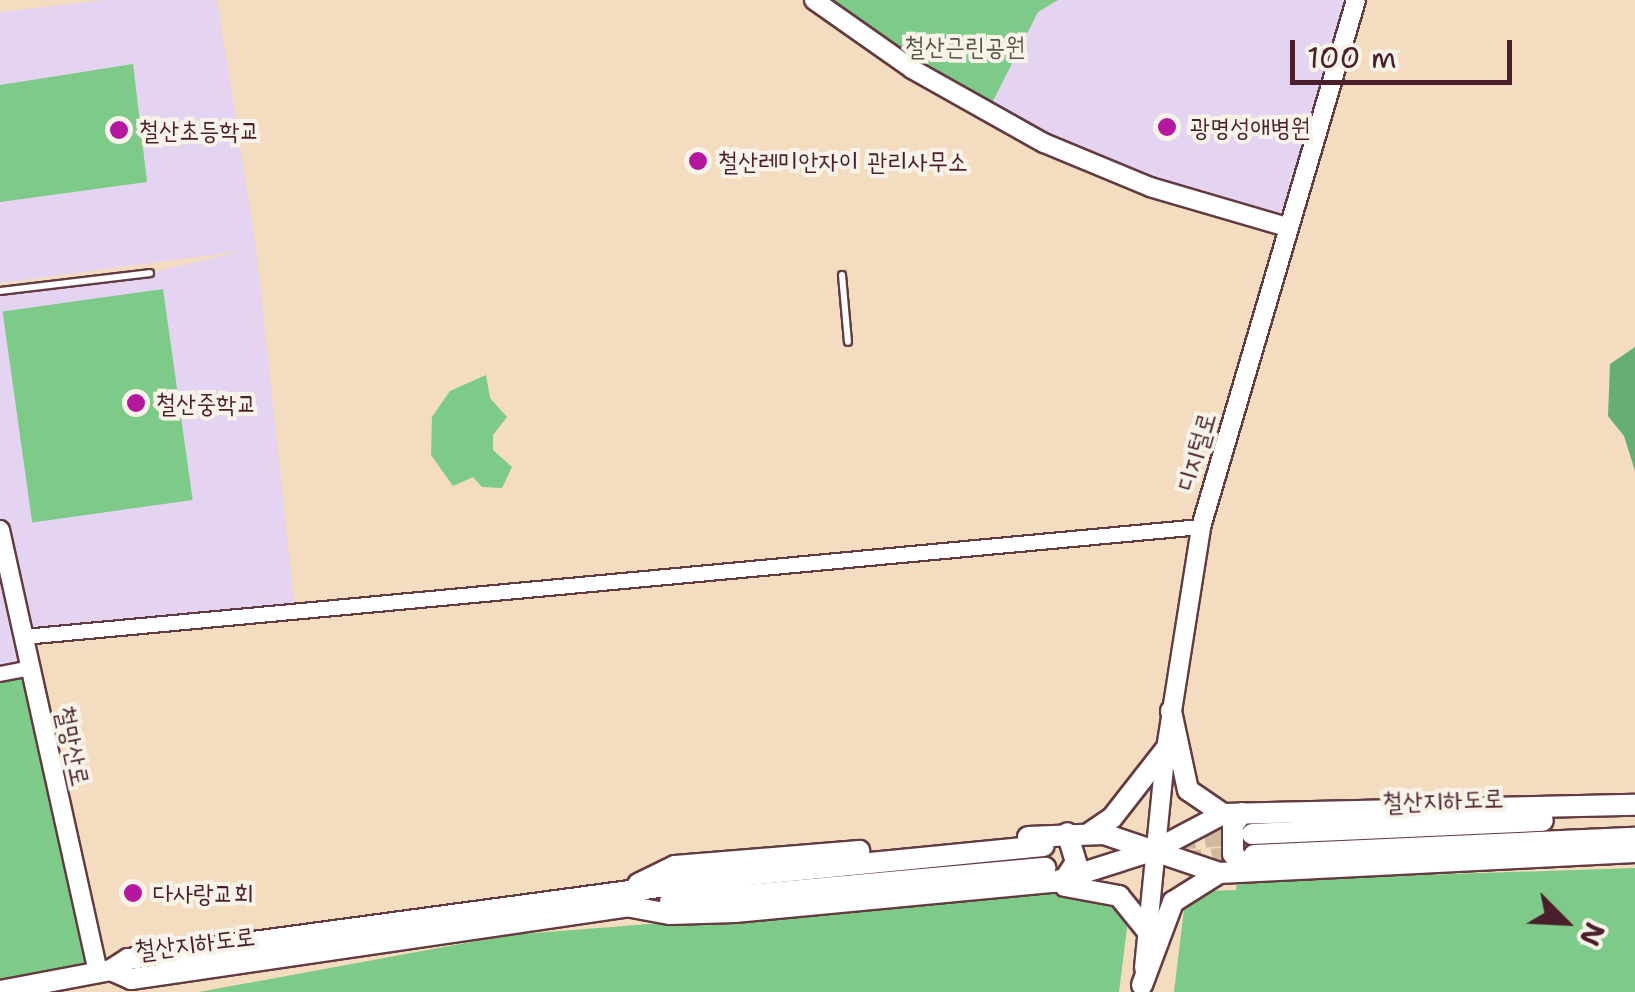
<!DOCTYPE html>
<meta charset="utf-8">
<style>
body{margin:0}
#map{position:relative;width:1635px;height:992px;overflow:hidden;background:#f3dcbf;font-family:"Shantell Sans","Poor Story",sans-serif}
div>[style]{position:absolute}
.built>*{inset:0;background:#e4d3f1}
.green>*{inset:0;background:#7eca88;transform-origin:0 0}
.forest>*{inset:0;background:#66ae74}
.primary-tunnel>*{height:20px;margin-top:-10px;transform-origin:0;background:repeating-linear-gradient(90deg,#d1b6a1 0 20px,transparent 0 30px)}
.roads{filter:drop-shadow(2px 0 #633b41) drop-shadow(-2px 0 #633b41) drop-shadow(0 2px #633b41) drop-shadow(0 -2px #633b41)}
.lane>*{height:6px;margin:-3px;padding:0 3px;transform-origin:3px;border-radius:3px;background:#fff}
.street>*{height:14px;margin:-7px;padding:0 7px;transform-origin:7px;border-radius:7px;background:#fff}
.secondary>*{height:18px;margin:-9px;padding:0 9px;transform-origin:9px;border-radius:9px;background:#fff}
.primary>*{height:20px;margin:-10px;padding:0 10px;transform-origin:10px;border-radius:10px;background:#fff}
.dots>*{width:28px;height:28px;translate:-50% -50%;box-sizing:border-box;border:5px solid #f7f3e8;border-radius:50%}
span{translate:-50% -50%;white-space:nowrap;text-align:center;line-height:1.15;-webkit-text-stroke:8px #f7f3e8;paint-order:stroke}
.park-label{font-size:25px;color:#5a5247}
.poi-label{font-size:25px;color:#4a1f2b}
.left{translate:0 -50%;text-align:left}
.street-label{font-size:25px;color:#4a1f2b}
.north{position:absolute;left:1515px;top:872px;width:100px;height:100px;-webkit-text-stroke:8px #f7f3e8;paint-order:stroke;rotate:114deg;font-size:28px;font-weight:700;line-height:40px;text-align:center;color:#4a1f2b}
.north::after{content:'';display:block;margin:auto;width:35px;height:45px;background:#4a1f2b;clip-path:polygon(50% 0,100% 100%,50% 72%,0 100%)}
.scale{position:absolute;left:1290px;top:40px;width:222px;height:45px;box-sizing:border-box;border:5px solid #4a1f2b;border-top:0;padding-left:12px;font-size:30px;line-height:35px;white-space:nowrap;color:#4a1f2b;-webkit-text-stroke:8px #f7f3e8;paint-order:stroke}
</style>
<div id="map">
<div class="built">
<i style="clip-path:polygon(104px 0,217px 0,256px 248px,295px 611px,25px 637px,31px 668px,0 674px,0 291px,150px 273px,241px 251px,0 283px,0 12px)"></i>
<i style="clip-path:polygon(1058px 0,1356px 0,1287px 227px,1150px 187px,988px 111px,1038px 12px)"></i>
</div>
<div class="green">
<i style="clip-path:polygon(814px 0,1058px 0,1038px 12px,988px 111px)"></i>
<i style="clip-path:polygon(133px 64px,147px 182px,0 202px,0 85px)"></i>
<i style="left:163px;top:289px;width:213px;height:162px;rotate:82deg"></i>
<i style="clip-path:polygon(486px 375px,490px 398px,507px 417px,493px 435px,493px 450px,512px 467px,502px 488px,482px 487px,473px 477px,453px 486px,431px 455px,432px 417px,450px 391px)"></i>
<i style="clip-path:polygon(31px 668px,98px 972px,0 991px,0 674px)"></i>
<i style="clip-path:polygon(1635px 868px,1635px 992px,1174px 992px,1184px 909px,1206px 891px,1236px 890px,1237px 881px)"></i>
<i style="clip-path:polygon(1069px 891px,1129px 912px,1119px 992px,199px 992px,509px 935px)"></i>
</div>
<div class="forest">
<i style="clip-path:polygon(1635px 347px,1635px 471px,1624px 436px,1608px 416px,1610px 364px)"></i>
</div>
<div class="primary-tunnel">
<i style="left:1175px;top:840px;width:75px;rotate:-4.6deg"></i>
<i style="left:1182px;top:861px;width:66px;rotate:-4.3deg"></i>
</div>
<div class="roads">
<div class="lane">
<i style="left:842px;top:275px;width:67px;rotate:84.9deg"></i>
<i style="left:0;top:291px;width:151px;rotate:-6.8deg"></i>
</div>
<div class="street">
<i style="left:24px;top:637px;width:1182px;rotate:-5.34deg"></i>
<i style="left:0;top:674px;width:32px;rotate:-11deg"></i>
</div>
<div class="secondary">
<i style="left:814px;top:0;width:120px;rotate:35.1deg"></i>
<i style="left:912px;top:69px;width:151px;rotate:29.3deg"></i>
<i style="left:1044px;top:143px;width:115px;rotate:22.5deg"></i>
<i style="left:1150px;top:187px;width:143px;rotate:16.3deg"></i>
<i style="left:0;top:530px;width:453px;rotate:77.5deg"></i>
<i style="left:1144px;top:968px;width:220px;rotate:-84.3deg"></i>
<i style="left:1166px;top:749px;width:225px;rotate:-81deg"></i>
<i style="left:1201px;top:527px;width:549px;rotate:-73.61deg"></i>
</div>
<div class="primary">
<i style="left:1171px;top:711px;width:81px;rotate:77.9deg"></i>
<i style="left:1188px;top:790px;width:42px;rotate:34.4deg"></i>
<i style="left:1242px;top:813px;width:15px;rotate:127deg"></i>
<i style="left:1233px;top:825px;width:29px;rotate:90deg"></i>
<i style="left:1233px;top:854px;width:24px;rotate:45deg"></i>
<i style="left:1091px;top:832px;width:25px;rotate:-34deg"></i>
<i style="left:1112px;top:818px;width:88px;rotate:-52deg"></i>
<i style="left:1252px;top:834px;width:291px;rotate:-2.6deg"></i>
<i style="left:1028px;top:837px;width:76px;rotate:-2.3deg"></i>
<i style="left:1104px;top:834px;width:121px;rotate:18.7deg"></i>
<i style="left:1254px;top:855px;width:381px;rotate:-2.6deg"></i>
<i style="left:1065px;top:879px;width:20px;rotate:-57deg"></i>
<i style="left:1076px;top:862px;width:30px;rotate:-107deg"></i>
<i style="left:638px;top:884px;width:41px;rotate:-25.9deg"></i>
<i style="left:675px;top:866px;width:185px;rotate:-4.7deg"></i>
<i style="left:1065px;top:886px;width:55px;rotate:10.5deg"></i>
<i style="left:1119px;top:896px;width:46px;rotate:51.1deg"></i>
<i style="left:670px;top:902px;width:377px;rotate:-5.2deg"></i>
<i style="left:626px;top:906px;width:45px;rotate:10.3deg"></i>
<i style="left:670px;top:914px;width:65px;rotate:-1.8deg"></i>
<i style="left:735px;top:912px;width:320px;rotate:-5.4deg"></i>
<i style="left:1054px;top:882px;width:106px;rotate:-17.6deg"></i>
<i style="left:1155px;top:850px;width:77px;rotate:-27.9deg"></i>
<i style="left:1223px;top:814px;width:412px;rotate:-1.3deg"></i>
<i style="left:111px;top:970px;width:22px;rotate:24deg"></i>
<i style="left:131px;top:979px;width:511px;rotate:-8.32deg"></i>
<i style="left:1142px;top:985px;width:89px;rotate:-69.5deg"></i>
<i style="left:1173px;top:902px;width:54px;rotate:-32.2deg"></i>
<i style="left:1219px;top:873px;width:417px;rotate:-2.9deg"></i>
<i style="left:0;top:991px;width:113px;rotate:-10.7deg"></i>
<i style="left:111px;top:970px;width:20px;rotate:-33deg"></i>
<i style="left:128px;top:959px;width:626px;rotate:-7.72deg"></i>
<i style="left:748px;top:875px;width:297px;rotate:-5.6deg"></i>
</div>
</div>
<div class="dots">
<i style="left:1167px;top:127px;background:#b5179e"></i>
<i style="left:119px;top:130px;background:#b5179e"></i>
<i style="left:698px;top:161px;background:#b5179e"></i>
<i style="left:136px;top:403px;background:#b5179e"></i>
<i style="left:133px;top:893px;background:#b5179e"></i>
</div>
<div class="park-label">
<span style="left:965px;top:46px">철산근린공원</span>
</div>
<div class="poi-label">
<span class="left" style="left:1190px;top:127px">광명성애병원</span>
<span class="left" style="left:139px;top:130px">철산초등학교</span>
<span class="left" style="left:718px;top:161px">철산레미안자이 관리사무소</span>
<span class="left" style="left:156px;top:403px">철산중학교</span>
<span class="left" style="left:153px;top:893px">다사랑교회</span>
</div>
<div class="street-label">
<span style="left:1196px;top:452px;rotate:-74deg">디지털로</span>
<span style="left:73px;top:746px;rotate:78deg">철망산로</span>
<span style="left:1443px;top:800px;rotate:-2deg">철산지하도로</span>
<span style="left:195px;top:943px;rotate:-7deg">철산지하도로</span>
</div>
<div class="north">N</div>
<div class="scale">100 m</div>
</div>
